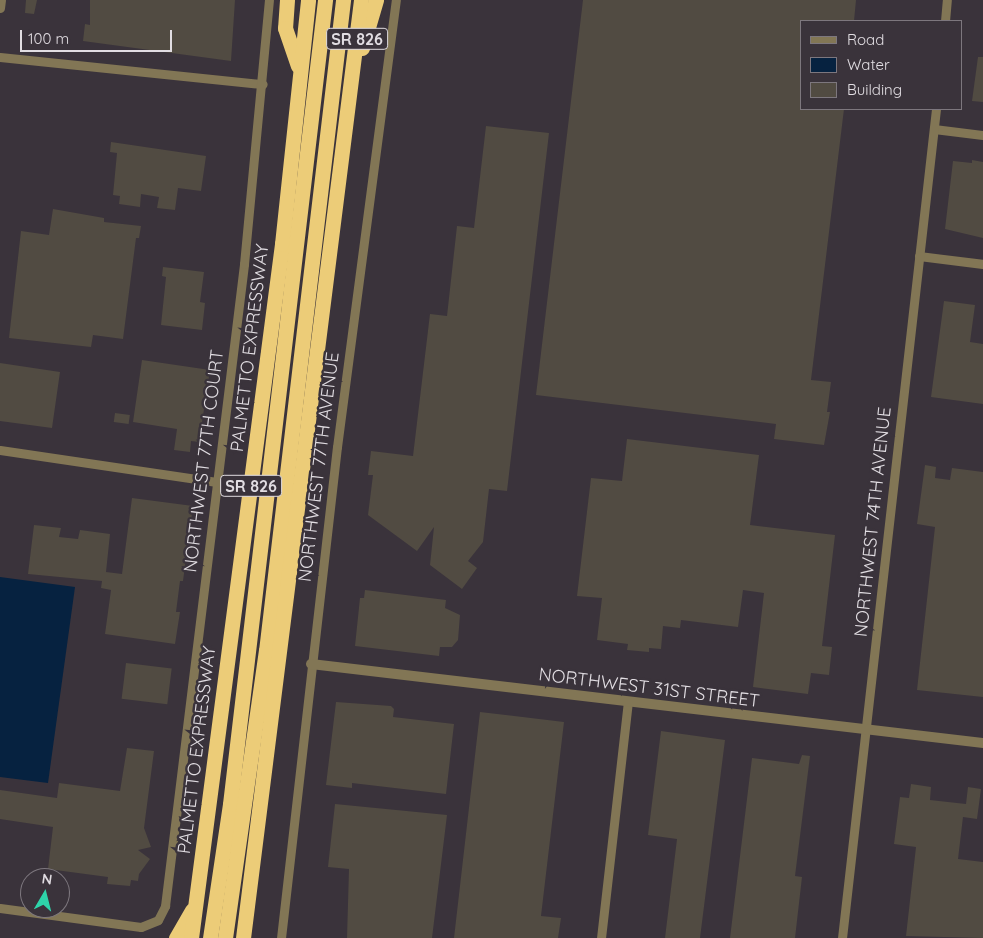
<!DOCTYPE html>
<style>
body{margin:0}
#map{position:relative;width:983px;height:938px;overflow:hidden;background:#3a333b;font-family:Quicksand,sans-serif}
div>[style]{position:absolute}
.water>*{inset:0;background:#062240}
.building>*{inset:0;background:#514b42;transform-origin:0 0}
.minor>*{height:9px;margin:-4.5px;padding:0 4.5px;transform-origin:4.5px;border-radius:4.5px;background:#827655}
.tertiary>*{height:10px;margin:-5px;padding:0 5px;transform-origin:5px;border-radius:5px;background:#827655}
.motorway>*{height:15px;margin:-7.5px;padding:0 7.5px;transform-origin:7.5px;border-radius:7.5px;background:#eccc78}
span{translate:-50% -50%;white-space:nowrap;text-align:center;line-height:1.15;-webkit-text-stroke:5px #3a333b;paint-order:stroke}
.shield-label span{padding:1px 4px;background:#3a333b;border:1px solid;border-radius:4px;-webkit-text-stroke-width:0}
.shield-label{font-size:16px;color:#e1dde2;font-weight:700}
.street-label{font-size:18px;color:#e1dde2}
.legend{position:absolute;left:800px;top:20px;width:162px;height:90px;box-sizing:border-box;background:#3a333b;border:1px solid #7d777e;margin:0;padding:6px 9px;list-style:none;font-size:15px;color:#e1dde2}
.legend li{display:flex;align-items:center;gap:10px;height:25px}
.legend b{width:25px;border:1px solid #7d777e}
.north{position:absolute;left:20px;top:868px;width:50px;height:50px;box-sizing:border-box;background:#3a333b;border:1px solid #7d777e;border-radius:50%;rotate:8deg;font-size:14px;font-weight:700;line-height:20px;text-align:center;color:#e1dde2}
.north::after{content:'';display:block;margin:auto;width:18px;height:22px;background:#2ed4aa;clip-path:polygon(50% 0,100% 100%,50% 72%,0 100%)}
.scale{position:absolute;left:20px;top:30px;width:152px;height:22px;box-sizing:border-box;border:2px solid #e1dde2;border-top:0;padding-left:6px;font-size:15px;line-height:18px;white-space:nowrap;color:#e1dde2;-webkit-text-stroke:4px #3a333b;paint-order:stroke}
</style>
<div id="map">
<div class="water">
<i style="clip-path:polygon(0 577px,75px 587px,48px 783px,0 777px)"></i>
</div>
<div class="building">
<i style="clip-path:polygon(26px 0,37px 0,34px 14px,25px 13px)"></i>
<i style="clip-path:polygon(90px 0,235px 0,231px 61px,83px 41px,85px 24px,90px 25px)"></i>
<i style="clip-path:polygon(583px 0,856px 0,854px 21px,802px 21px,802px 109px,844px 109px,811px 380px,831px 382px,827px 412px,830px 412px,824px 445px,774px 439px,776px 424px,536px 395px)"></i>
<i style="clip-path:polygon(978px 57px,983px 57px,983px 102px,972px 101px)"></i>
<i style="clip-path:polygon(486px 126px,549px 133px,507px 491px,489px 489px,483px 542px,468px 561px,477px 568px,462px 589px,430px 565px,434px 527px,417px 551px,368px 515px,373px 475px,368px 475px,371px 451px,413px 456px,430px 314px,447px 316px,457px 226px,474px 228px)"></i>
<i style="clip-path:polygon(111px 142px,206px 156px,201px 191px,178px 188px,175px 210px,157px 208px,159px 197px,141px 194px,140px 207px,119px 204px,120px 196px,113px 195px,117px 153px,110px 152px)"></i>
<i style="clip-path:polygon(972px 160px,983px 162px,983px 238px,945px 229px,953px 161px,972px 163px)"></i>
<i style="clip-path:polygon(53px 209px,104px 218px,104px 222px,141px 226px,139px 238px,136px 238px,123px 339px,93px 335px,91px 347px,9px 338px,21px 231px,49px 235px)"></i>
<i style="clip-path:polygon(163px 267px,204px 272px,200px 302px,205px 303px,202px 330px,161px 325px,166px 277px,162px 276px)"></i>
<i style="clip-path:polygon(944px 301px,975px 305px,970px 342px,983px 344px,983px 404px,931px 397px)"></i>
<i style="clip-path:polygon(142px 360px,210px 370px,199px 442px,191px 441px,190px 452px,174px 450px,177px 429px,133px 422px)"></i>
<i style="clip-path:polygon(0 363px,60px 372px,52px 428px,0 421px)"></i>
<i style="left:115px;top:413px;width:15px;height:9px;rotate:8deg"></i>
<i style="clip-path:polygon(627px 439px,759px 455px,750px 525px,835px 535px,822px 646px,832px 647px,829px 675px,811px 673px,808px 694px,753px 687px,764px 593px,743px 590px,738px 627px,681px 620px,680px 628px,663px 626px,661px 649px,649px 648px,649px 652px,627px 650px,628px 644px,597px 640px,602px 598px,577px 596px,591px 478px,622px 481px)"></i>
<i style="clip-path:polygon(925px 465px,936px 467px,935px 478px,950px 480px,952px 468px,983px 472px,983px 697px,917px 690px,935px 527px,917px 524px)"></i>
<i style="clip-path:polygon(132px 498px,193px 506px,183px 581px,180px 581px,176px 612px,180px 612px,175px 644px,105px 634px,111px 590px,101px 588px,102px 581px,28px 574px,34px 525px,61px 528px,59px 537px,78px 539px,80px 530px,110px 534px,106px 572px,122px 574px)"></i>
<i style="clip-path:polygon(365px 590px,446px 600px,445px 608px,460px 615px,458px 640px,452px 647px,440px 647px,439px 656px,355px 646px,360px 598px,364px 598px)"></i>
<i style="left:126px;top:663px;width:46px;height:36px;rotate:7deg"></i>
<i style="clip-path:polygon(336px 702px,391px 706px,394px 709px,393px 717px,454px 724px,446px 794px,352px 783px,352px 788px,326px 785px)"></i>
<i style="clip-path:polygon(480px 712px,564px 722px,541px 916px,561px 918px,558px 938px,454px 938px)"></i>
<i style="clip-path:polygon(661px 731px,725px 740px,700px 938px,665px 938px,677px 839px,648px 835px)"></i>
<i style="clip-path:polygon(127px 748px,154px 751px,144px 828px,151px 847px,138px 850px,150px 859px,139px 874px,138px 881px,131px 880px,130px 886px,107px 884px,108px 877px,48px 869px,53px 827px,0 819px,0 790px,57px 798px,59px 783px,120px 791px)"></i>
<i style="clip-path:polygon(802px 755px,810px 756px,795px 876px,802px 877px,795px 938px,730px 938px,752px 758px,799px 764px)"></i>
<i style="clip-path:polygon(911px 784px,931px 787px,930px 800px,966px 804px,968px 787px,981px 789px,977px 819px,963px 817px,958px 859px,983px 862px,983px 938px,906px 936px,916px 847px,894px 844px,900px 797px,909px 798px)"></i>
<i style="clip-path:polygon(335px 804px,447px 815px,432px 938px,347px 938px,349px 869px,328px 867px)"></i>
</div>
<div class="minor">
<i style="left:0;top:8px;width:8px;rotate:-83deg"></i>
<i style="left:945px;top:21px;width:21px;rotate:-85deg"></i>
<i style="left:0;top:57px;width:264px;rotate:5.9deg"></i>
<i style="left:934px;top:129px;width:49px;rotate:7deg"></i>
<i style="left:919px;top:256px;width:64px;rotate:7.1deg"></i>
<i style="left:0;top:450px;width:219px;rotate:8.4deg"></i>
<i style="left:0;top:908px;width:142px;rotate:7.7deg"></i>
<i style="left:141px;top:927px;width:18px;rotate:-22deg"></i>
<i style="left:158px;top:920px;width:16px;rotate:-63deg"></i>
<i style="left:165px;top:906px;width:647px;rotate:-82.98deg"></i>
<i style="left:244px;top:264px;width:265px;rotate:-84.6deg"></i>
<i style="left:281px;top:938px;width:494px;rotate:-83.5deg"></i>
<i style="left:337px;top:447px;width:451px;rotate:-82.5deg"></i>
<i style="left:601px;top:938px;width:238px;rotate:-83.5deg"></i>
<i style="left:842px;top:938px;width:834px;rotate:-83.53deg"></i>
</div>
<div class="tertiary">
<i style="left:311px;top:664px;width:677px;rotate:6.7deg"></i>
</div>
<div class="motorway">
<i style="left:287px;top:0;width:28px;rotate:94deg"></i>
<i style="left:285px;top:28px;width:40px;rotate:71.1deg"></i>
<i style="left:362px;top:48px;width:50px;rotate:-73.7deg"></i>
<i style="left:176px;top:938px;width:32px;rotate:-60deg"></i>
<i style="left:191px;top:938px;width:700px;rotate:-82.53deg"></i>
<i style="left:282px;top:244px;width:245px;rotate:-83.9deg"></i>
<i style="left:210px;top:938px;width:135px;rotate:-81.5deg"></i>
<i style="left:230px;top:804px;width:810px;rotate:-83.26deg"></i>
<i style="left:225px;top:938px;width:290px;rotate:-81.9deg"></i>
<i style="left:266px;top:651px;width:656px;rotate:-83.25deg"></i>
<i style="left:243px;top:938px;width:945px;rotate:-82.83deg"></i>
</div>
<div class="shield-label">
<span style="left:357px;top:39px">SR 826</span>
<span style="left:251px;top:486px">SR 826</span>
</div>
<div class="street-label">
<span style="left:250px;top:348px;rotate:-83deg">PALMETTO EXPRESSWAY</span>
<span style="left:204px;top:461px;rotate:-83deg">NORTHWEST 77TH COURT</span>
<span style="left:319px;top:467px;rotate:-83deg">NORTHWEST 77TH AVENUE</span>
<span style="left:873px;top:522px;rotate:-84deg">NORTHWEST 74TH AVENUE</span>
<span style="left:649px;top:688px;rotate:7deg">NORTHWEST 31ST STREET</span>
<span style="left:197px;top:750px;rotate:-83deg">PALMETTO EXPRESSWAY</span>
</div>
<ul class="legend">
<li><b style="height:6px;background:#827655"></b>Road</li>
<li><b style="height:14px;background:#062240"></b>Water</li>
<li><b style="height:14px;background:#514b42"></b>Building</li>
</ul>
<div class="north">N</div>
<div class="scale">100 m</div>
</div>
